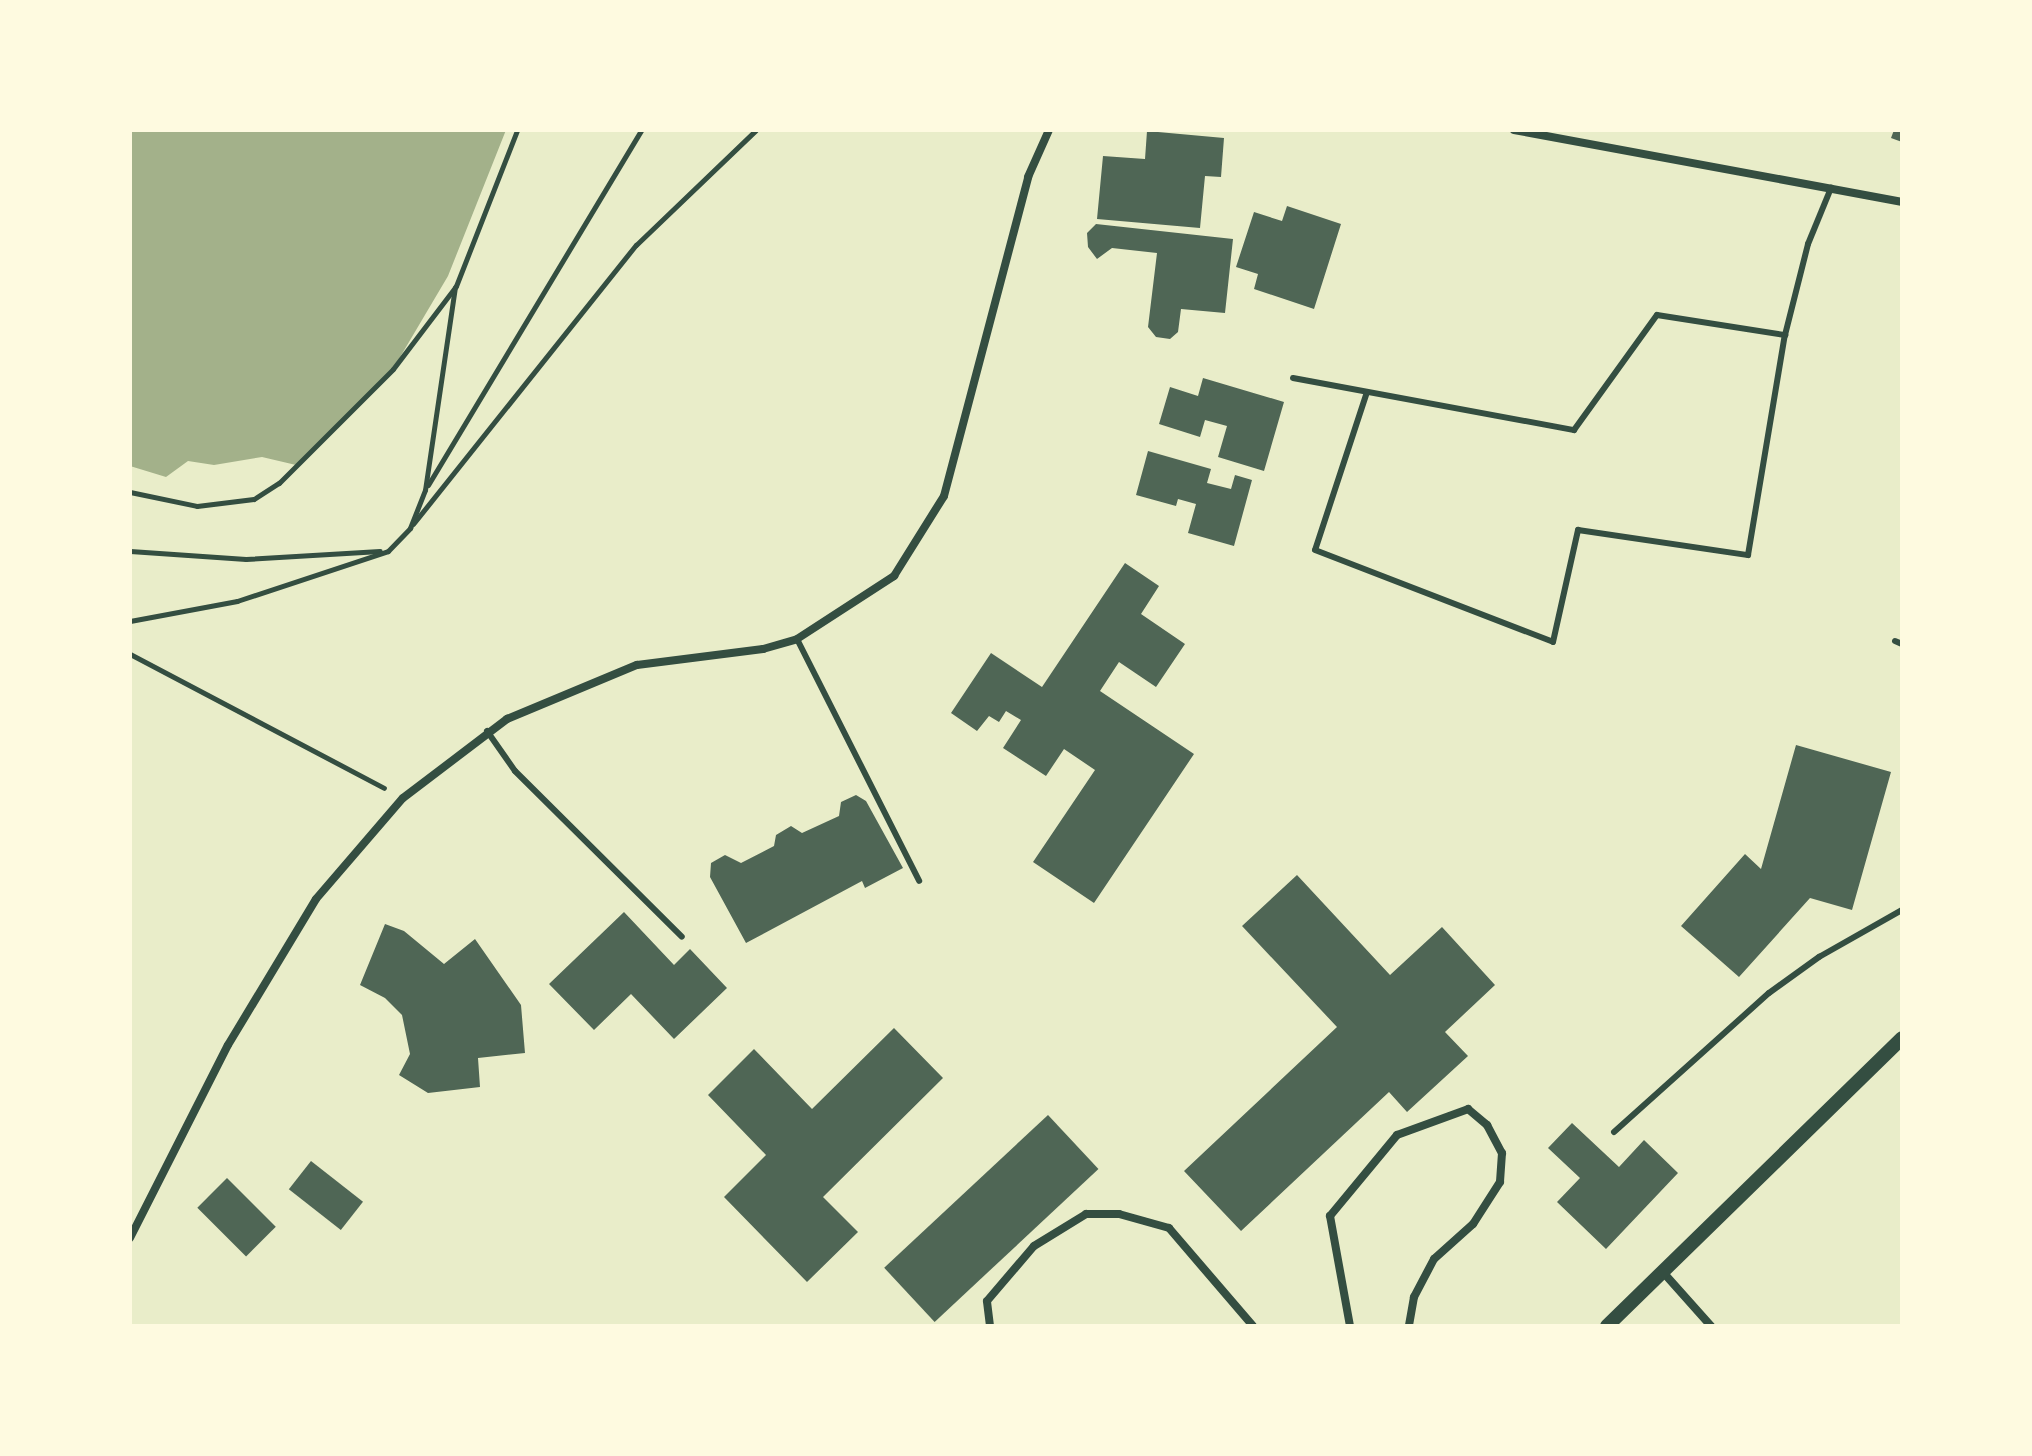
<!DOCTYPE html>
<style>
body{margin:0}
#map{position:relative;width:2032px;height:1456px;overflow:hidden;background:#e9edc9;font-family:"Sofia Sans Condensed",sans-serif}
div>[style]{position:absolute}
.water>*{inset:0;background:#a3b18a}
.building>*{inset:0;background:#4f6655;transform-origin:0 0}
.path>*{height:5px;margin:-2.5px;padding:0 2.5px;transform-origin:2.5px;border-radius:2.5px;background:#344e41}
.service>*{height:6px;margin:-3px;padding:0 3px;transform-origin:3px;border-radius:3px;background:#344e41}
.minor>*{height:8px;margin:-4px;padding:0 4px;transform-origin:4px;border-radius:4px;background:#344e41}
.tertiary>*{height:14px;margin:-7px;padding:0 7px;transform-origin:7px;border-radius:7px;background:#344e41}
span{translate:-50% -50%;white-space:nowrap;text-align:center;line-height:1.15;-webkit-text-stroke:8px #fefae0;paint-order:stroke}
.frame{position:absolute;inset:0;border:132px solid #fefae0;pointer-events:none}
</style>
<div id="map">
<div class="water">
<i style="clip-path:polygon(130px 130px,506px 130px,448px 276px,393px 369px,296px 465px,262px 457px,214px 465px,188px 461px,166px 477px,130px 466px)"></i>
</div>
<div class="building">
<i style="clip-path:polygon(1894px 130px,1902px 130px,1902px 142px,1891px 138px)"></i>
<i style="clip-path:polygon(1147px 131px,1224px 138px,1221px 177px,1205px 176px,1200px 228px,1097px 219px,1103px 156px,1145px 159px)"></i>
<i style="clip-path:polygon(1287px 206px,1341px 224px,1314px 309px,1254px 289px,1258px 274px,1236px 267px,1254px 212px,1282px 221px)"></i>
<i style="clip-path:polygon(1096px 224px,1233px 239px,1225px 313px,1181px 309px,1178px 332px,1170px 339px,1156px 337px,1148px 327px,1157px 253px,1112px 248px,1097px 259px,1088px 247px,1087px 233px)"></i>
<i style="clip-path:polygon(1203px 378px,1284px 402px,1264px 471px,1218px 457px,1227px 426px,1205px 420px,1200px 437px,1159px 424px,1170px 387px,1198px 396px)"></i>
<i style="clip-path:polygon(1148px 451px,1211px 469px,1207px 483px,1231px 489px,1235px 475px,1252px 480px,1234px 546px,1188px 533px,1196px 504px,1178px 499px,1176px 506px,1136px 495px)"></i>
<i style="clip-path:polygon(1125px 563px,1159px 586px,1141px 614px,1185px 644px,1156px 687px,1119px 662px,1100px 691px,1194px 754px,1094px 903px,1033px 862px,1095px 770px,1064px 749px,1046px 776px,1003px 748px,1021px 720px,1006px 711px,999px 722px,989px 716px,977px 731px,951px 713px,991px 653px,1042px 687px)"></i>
<i style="clip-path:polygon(1796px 745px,1891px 772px,1852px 910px,1810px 898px,1739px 977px,1681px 926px,1745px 854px,1761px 869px)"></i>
<i style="clip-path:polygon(856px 795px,866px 801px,903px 868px,865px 888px,862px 881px,746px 943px,710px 877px,711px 863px,725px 855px,741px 863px,774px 846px,776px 835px,791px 826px,802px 833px,839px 816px,841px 802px)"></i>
<i style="clip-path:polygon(1297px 875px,1390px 975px,1442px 927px,1495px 985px,1445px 1032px,1468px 1056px,1407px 1112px,1389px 1092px,1241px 1231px,1184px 1171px,1337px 1027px,1242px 926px)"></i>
<i style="clip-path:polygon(624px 912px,674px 965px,690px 949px,727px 988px,674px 1039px,631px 994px,594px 1030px,549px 984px)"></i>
<i style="clip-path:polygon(385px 924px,404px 931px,444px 964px,475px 939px,521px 1005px,525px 1053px,478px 1058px,480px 1087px,428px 1093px,399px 1075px,410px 1054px,402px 1015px,385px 998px,360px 985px)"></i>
<i style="clip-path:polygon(894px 1028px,943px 1078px,823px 1197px,858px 1232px,807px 1282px,724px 1197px,766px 1155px,708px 1095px,754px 1049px,812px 1109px)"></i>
<i style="left:1048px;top:1115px;width:74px;height:224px;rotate:47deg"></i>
<i style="clip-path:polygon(1572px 1123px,1619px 1167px,1644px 1140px,1678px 1173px,1606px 1249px,1557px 1202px,1580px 1178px,1548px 1148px)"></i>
<i style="left:311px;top:1161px;width:66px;height:36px;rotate:38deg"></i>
<i style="left:227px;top:1178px;width:69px;height:42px;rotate:45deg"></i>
</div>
<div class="path">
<i style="left:428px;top:485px;width:414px;rotate:-59deg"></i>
<i style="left:130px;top:492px;width:68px;rotate:11.8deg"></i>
<i style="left:197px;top:506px;width:57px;rotate:-7deg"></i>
<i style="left:254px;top:499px;width:30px;rotate:-33deg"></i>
<i style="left:279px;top:483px;width:161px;rotate:-45deg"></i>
<i style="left:393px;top:369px;width:104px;rotate:-52.8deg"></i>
<i style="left:456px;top:286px;width:168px;rotate:-68.6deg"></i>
<i style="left:413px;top:524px;width:357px;rotate:-51.4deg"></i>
<i style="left:636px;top:245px;width:166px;rotate:-43.8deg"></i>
<i style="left:130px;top:551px;width:116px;rotate:3.9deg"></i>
<i style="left:246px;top:559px;width:134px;rotate:-3.4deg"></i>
<i style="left:130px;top:621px;width:109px;rotate:-10.6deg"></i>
<i style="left:237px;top:601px;width:159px;rotate:-18.3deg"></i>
<i style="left:388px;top:551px;width:32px;rotate:-46deg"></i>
<i style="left:410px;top:528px;width:41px;rotate:-68.5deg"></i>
<i style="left:425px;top:490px;width:205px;rotate:-81.6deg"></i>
<i style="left:130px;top:654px;width:287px;rotate:27.8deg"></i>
</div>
<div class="service">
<i style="left:1293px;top:378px;width:286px;rotate:10.5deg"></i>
<i style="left:1574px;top:430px;width:142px;rotate:-54.2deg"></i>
<i style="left:1657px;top:315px;width:130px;rotate:8.9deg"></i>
<i style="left:1785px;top:335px;width:94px;rotate:-75.8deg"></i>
<i style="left:1808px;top:244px;width:61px;rotate:-67.7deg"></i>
<i style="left:1367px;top:392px;width:166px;rotate:108.2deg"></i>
<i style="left:1315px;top:550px;width:255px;rotate:21.1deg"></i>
<i style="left:1553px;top:642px;width:115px;rotate:-77.4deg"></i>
<i style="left:1578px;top:530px;width:172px;rotate:8.4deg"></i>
<i style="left:1748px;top:555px;width:223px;rotate:-80.5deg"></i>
<i style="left:797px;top:639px;width:271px;rotate:63.2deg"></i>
<i style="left:1895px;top:641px;width:8px;rotate:23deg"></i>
<i style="left:487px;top:731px;width:49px;rotate:55deg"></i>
<i style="left:515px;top:771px;width:235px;rotate:44.8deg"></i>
<i style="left:1614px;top:1132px;width:208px;rotate:-41.9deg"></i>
<i style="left:1769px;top:993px;width:62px;rotate:-35.8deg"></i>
<i style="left:1819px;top:957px;width:95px;rotate:-29.5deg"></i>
</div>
<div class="minor">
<i style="left:1514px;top:130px;width:395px;rotate:10.5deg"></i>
<i style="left:130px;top:1238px;width:216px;rotate:-63.1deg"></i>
<i style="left:228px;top:1045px;width:170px;rotate:-58.9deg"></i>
<i style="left:316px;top:899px;width:133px;rotate:-49.3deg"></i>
<i style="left:403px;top:798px;width:131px;rotate:-37.2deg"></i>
<i style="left:507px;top:719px;width:141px;rotate:-22.6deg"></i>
<i style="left:637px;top:665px;width:127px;rotate:-7.2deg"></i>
<i style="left:763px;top:649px;width:35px;rotate:-16deg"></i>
<i style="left:797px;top:639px;width:116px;rotate:-33deg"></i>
<i style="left:894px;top:576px;width:94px;rotate:-58deg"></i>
<i style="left:944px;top:496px;width:330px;rotate:-75.2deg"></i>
<i style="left:1028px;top:177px;width:51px;rotate:-65.9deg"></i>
<i style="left:1662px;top:1271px;width:74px;rotate:48.3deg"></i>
<i style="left:990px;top:1326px;width:25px;rotate:-97deg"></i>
<i style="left:987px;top:1301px;width:72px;rotate:-49.5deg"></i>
<i style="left:1034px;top:1246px;width:61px;rotate:-31.6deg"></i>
<i style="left:1086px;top:1214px;width:33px"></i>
<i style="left:1119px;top:1214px;width:52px;rotate:15.6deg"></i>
<i style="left:1169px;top:1228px;width:129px;rotate:49.4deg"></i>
<i style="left:1350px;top:1326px;width:112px;rotate:-100.3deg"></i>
<i style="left:1330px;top:1216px;width:105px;rotate:-50.4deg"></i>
<i style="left:1397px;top:1135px;width:76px;rotate:-20.1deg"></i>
<i style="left:1468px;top:1109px;width:25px;rotate:40deg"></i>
<i style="left:1487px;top:1125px;width:32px;rotate:62deg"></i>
<i style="left:1502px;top:1153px;width:29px;rotate:94deg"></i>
<i style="left:1500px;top:1182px;width:50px;rotate:122.7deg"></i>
<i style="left:1473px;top:1224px;width:52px;rotate:138.1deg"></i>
<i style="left:1434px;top:1259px;width:43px;rotate:117.8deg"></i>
<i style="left:1414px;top:1297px;width:29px;rotate:100deg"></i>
</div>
<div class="tertiary">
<i style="left:1607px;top:1326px;width:412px;rotate:-44.3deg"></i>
</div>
<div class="frame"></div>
</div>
